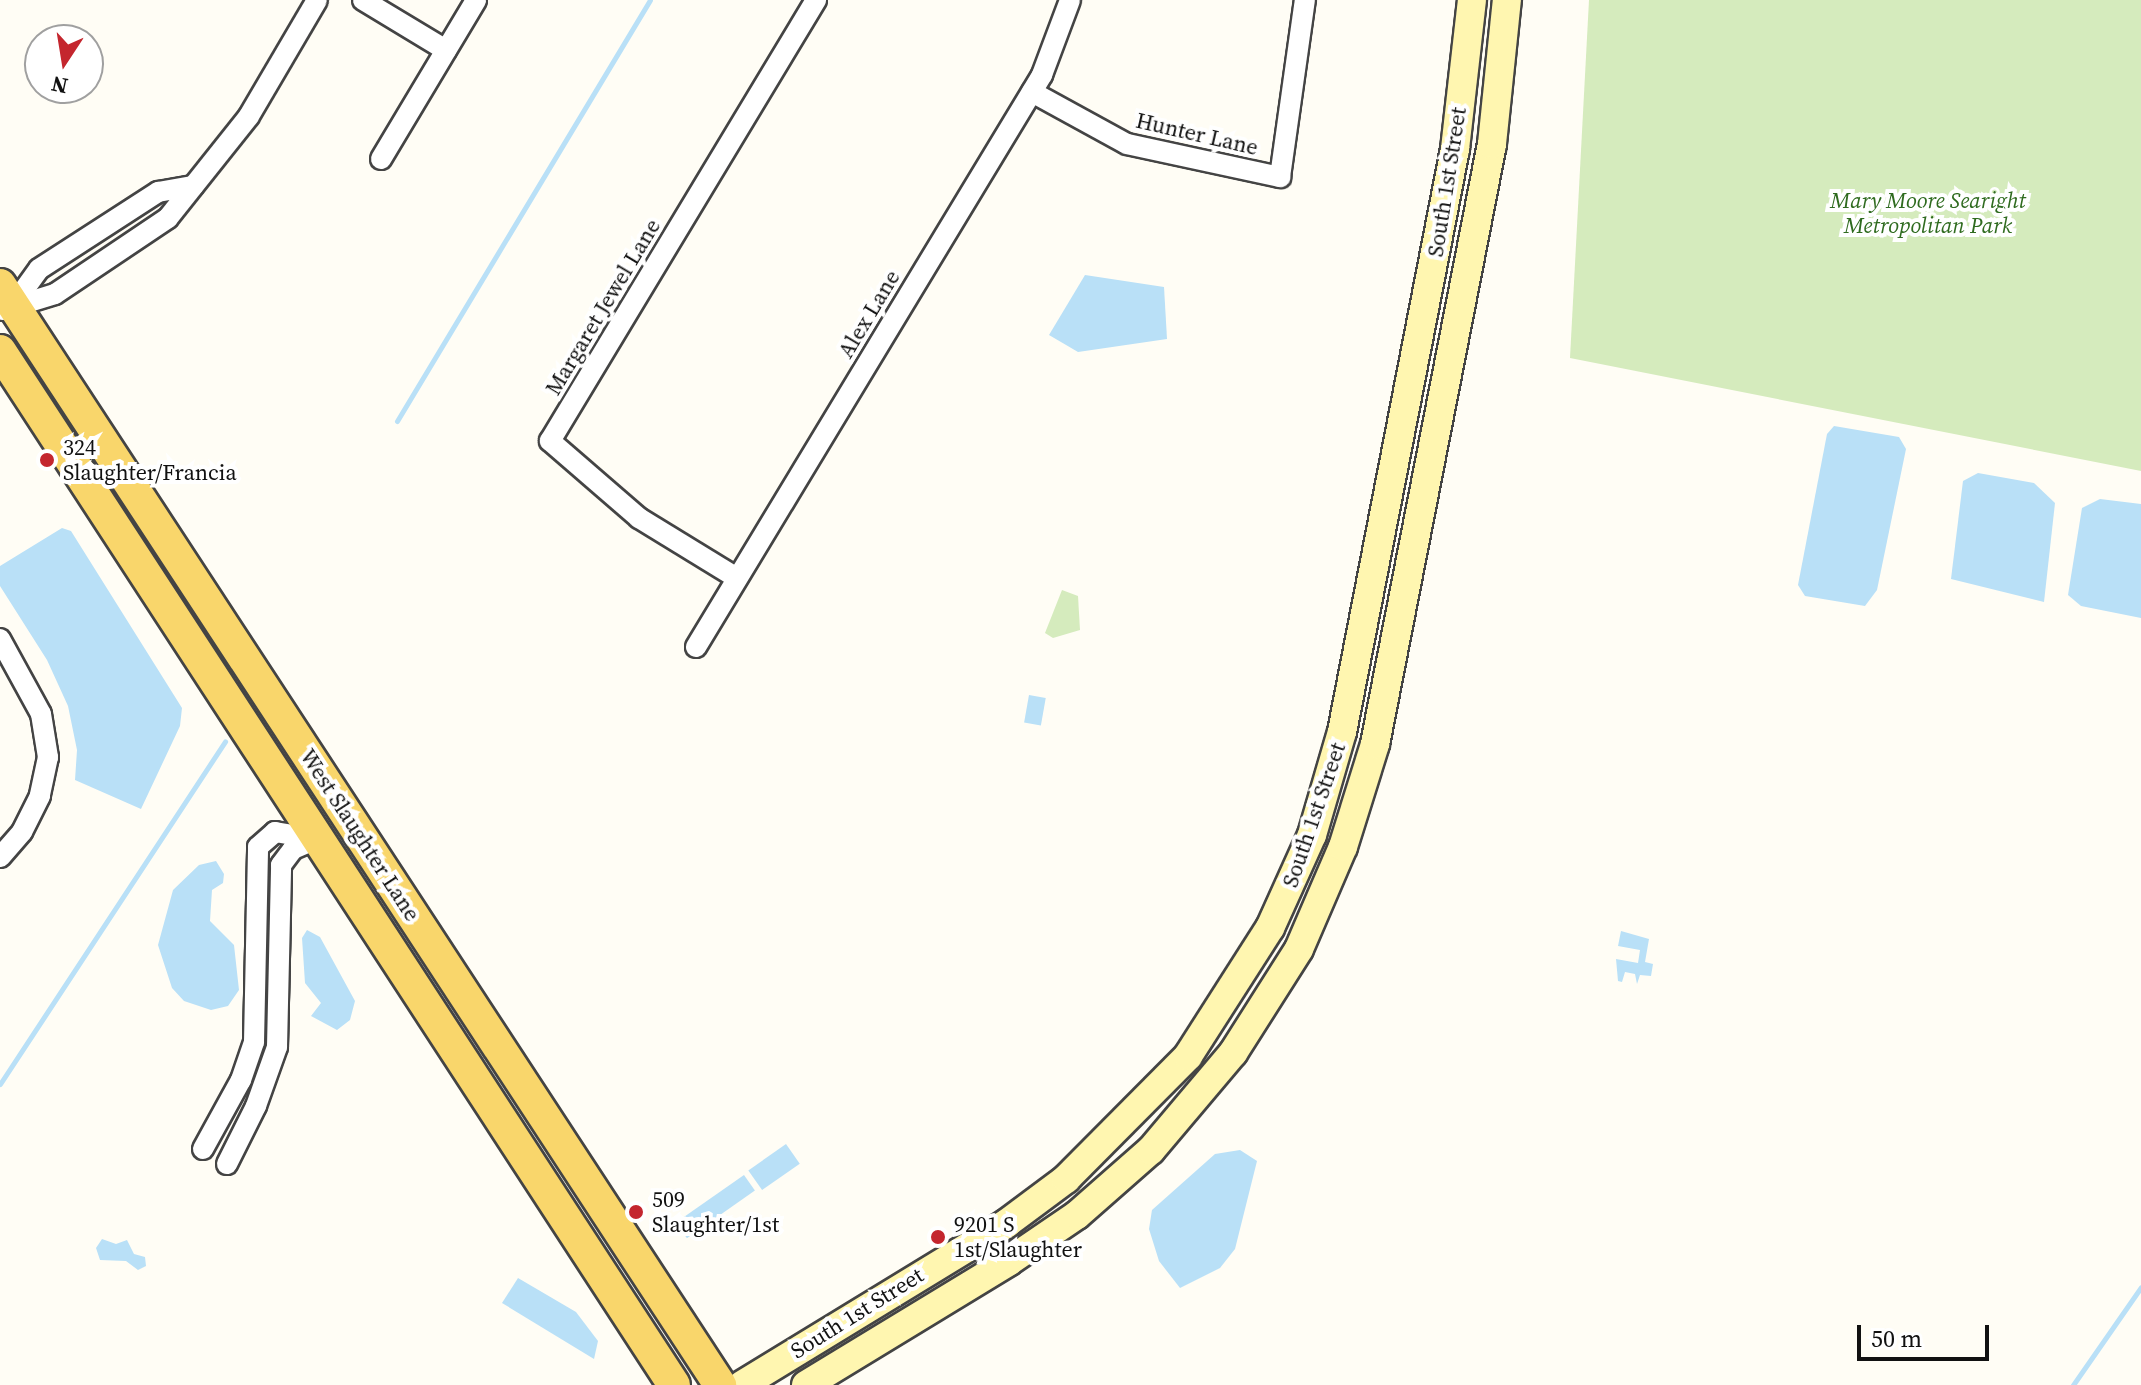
<!DOCTYPE html>
<style>
body{margin:0}
#map{position:relative;width:2141px;height:1385px;overflow:hidden;background:#fffdf5;font-family:"Source Serif 4",serif}
div>[style]{position:absolute}
.green>*{inset:0;background:#d5ebbd}
.water>*{inset:0;background:#b9e0f7;transform-origin:0 0}
.stream>*{height:5px;margin:-2.5px;padding:0 2.5px;transform-origin:2.5px;border-radius:2.5px;background:#b9e0f7}
.roads{filter:drop-shadow(2px 0 #444) drop-shadow(-2px 0 #444) drop-shadow(0 2px #444) drop-shadow(0 -2px #444)}
.street>*{height:20px;margin:-10px;padding:0 10px;transform-origin:10px;border-radius:10px;background:#fff}
.secondary>*{height:28px;margin:-14px;padding:0 14px;transform-origin:14px;border-radius:14px;background:#fff6b0}
.primary>*{height:32px;margin:-16px;padding:0 16px;transform-origin:16px;border-radius:16px;background:#f9d66b}
.dots>*{width:22px;height:22px;translate:-50% -50%;box-sizing:border-box;border:4px solid #fff;border-radius:50%}
span{translate:-50% -50%;white-space:nowrap;text-align:center;line-height:1.15;-webkit-text-stroke:8px #fff;paint-order:stroke}
.street-label{font-size:22px;color:#111}
.park-label{font-size:22px;color:#2f6b1f;font-style:italic}
.poi-label{font-size:22px;color:#111}
.left{translate:0 -50%;text-align:left}
.north{position:absolute;left:24px;top:24px;width:80px;height:80px;box-sizing:border-box;background:#fff;border:2px solid #a0a0a0;border-radius:50%;rotate:192deg;font-size:22px;font-weight:700;line-height:32px;text-align:center;color:#111}
.north::after{content:'';display:block;margin:auto;width:28px;height:36px;background:#c4262e;clip-path:polygon(50% 0,100% 100%,50% 72%,0 100%)}
.scale{position:absolute;left:1857px;top:1325px;width:132px;height:36px;box-sizing:border-box;border:4px solid #111;border-top:0;padding-left:10px;font-size:24px;line-height:28px;white-space:nowrap;color:#111;-webkit-text-stroke:6px #fff;paint-order:stroke}
</style>
<div id="map">
<div class="green">
<i style="clip-path:polygon(1589px 0,2141px 0,2141px 471px,1570px 358px)"></i>
<i style="clip-path:polygon(1062px 590px,1078px 596px,1080px 630px,1053px 638px,1045px 633px)"></i>
</div>
<div class="water">
<i style="clip-path:polygon(1085px 275px,1164px 287px,1167px 339px,1078px 352px,1049px 335px)"></i>
<i style="clip-path:polygon(1834px 426px,1899px 437px,1906px 449px,1877px 590px,1865px 606px,1805px 596px,1798px 585px,1827px 434px)"></i>
<i style="clip-path:polygon(1978px 473px,2034px 483px,2055px 503px,2044px 602px,1951px 579px,1963px 481px)"></i>
<i style="clip-path:polygon(2100px 499px,2141px 504px,2141px 618px,2081px 606px,2068px 595px,2082px 508px)"></i>
<i style="clip-path:polygon(62px 528px,71px 531px,182px 708px,180px 726px,141px 809px,75px 780px,77px 750px,68px 706px,47px 660px,0 586px,0 566px)"></i>
<i style="left:1029px;top:695px;width:17px;height:28px;rotate:10deg"></i>
<i style="clip-path:polygon(216px 861px,224px 874px,223px 883px,212px 890px,210px 921px,234px 945px,239px 990px,228px 1006px,211px 1010px,184px 1001px,172px 988px,158px 945px,173px 890px,199px 865px)"></i>
<i style="clip-path:polygon(307px 930px,320px 937px,355px 1001px,350px 1020px,337px 1030px,311px 1016px,321px 1003px,305px 983px,302px 938px)"></i>
<i style="clip-path:polygon(1621px 931px,1649px 939px,1645px 962px,1653px 964px,1651px 976px,1640px 975px,1637px 984px,1635px 974px,1625px 972px,1622px 982px,1618px 981px,1616px 959px,1638px 963px,1640px 950px,1618px 946px)"></i>
<i style="left:786px;top:1144px;width:24px;height:46px;rotate:55deg"></i>
<i style="clip-path:polygon(1240px 1150px,1257px 1161px,1235px 1249px,1220px 1268px,1180px 1288px,1159px 1261px,1149px 1229px,1152px 1210px,1215px 1154px)"></i>
<i style="left:744px;top:1175px;width:19px;height:83px;rotate:55deg"></i>
<i style="clip-path:polygon(102px 1239px,116px 1244px,127px 1240px,134px 1254px,145px 1257px,146px 1266px,138px 1270px,126px 1261px,100px 1260px,96px 1248px)"></i>
<i style="clip-path:polygon(518px 1278px,576px 1312px,598px 1341px,594px 1359px,502px 1303px)"></i>
</div>
<div class="stream">
<i style="left:397px;top:421px;width:491px;rotate:-59deg"></i>
<i style="left:0;top:1084px;width:410px;rotate:-56.7deg"></i>
<i style="left:2073px;top:1385px;width:119px;rotate:-55.2deg"></i>
</div>
<div class="roads">
<div class="street">
<i style="left:363px;top:0;width:97px;rotate:31.1deg"></i>
<i style="left:1032px;top:92px;width:108px;rotate:28.7deg"></i>
<i style="left:1127px;top:144px;width:157px;rotate:12.2deg"></i>
<i style="left:1280px;top:177px;width:179px;rotate:-82deg"></i>
<i style="left:381px;top:159px;width:185px;rotate:-59.1deg"></i>
<i style="left:13px;top:305px;width:44px;rotate:-54.2deg"></i>
<i style="left:39px;top:269px;width:142px;rotate:-32.9deg"></i>
<i style="left:158px;top:192px;width:36px;rotate:-10deg"></i>
<i style="left:3px;top:310px;width:54px;rotate:-17.1deg"></i>
<i style="left:55px;top:294px;width:136px;rotate:-33.9deg"></i>
<i style="left:168px;top:218px;width:130px;rotate:-51.5deg"></i>
<i style="left:249px;top:116px;width:134px;rotate:-59.6deg"></i>
<i style="left:737px;top:578px;width:115px;rotate:-148.5deg"></i>
<i style="left:639px;top:518px;width:118px;rotate:-139.1deg"></i>
<i style="left:550px;top:441px;width:515px;rotate:-58.9deg"></i>
<i style="left:0;top:639px;width:85px;rotate:61.3deg"></i>
<i style="left:41px;top:714px;width:44px;rotate:80.8deg"></i>
<i style="left:48px;top:757px;width:40px;rotate:102deg"></i>
<i style="left:40px;top:796px;width:40px;rotate:116.6deg"></i>
<i style="left:22px;top:832px;width:33px;rotate:131deg"></i>
<i style="left:696px;top:647px;width:669px;rotate:-58.83deg"></i>
<i style="left:1042px;top:75px;width:80px;rotate:-69.5deg"></i>
<i style="left:203px;top:1149px;width:79px;rotate:-61.2deg"></i>
<i style="left:241px;top:1080px;width:40px;rotate:-71.1deg"></i>
<i style="left:254px;top:1042px;width:195px;rotate:-88.8deg"></i>
<i style="left:258px;top:847px;width:23px;rotate:-41deg"></i>
<i style="left:275px;top:832px;width:43px;rotate:9.5deg"></i>
<i style="left:227px;top:1164px;width:65px;rotate:-63.4deg"></i>
<i style="left:256px;top:1106px;width:63px;rotate:-70.4deg"></i>
<i style="left:277px;top:1047px;width:182px;rotate:-88.7deg"></i>
<i style="left:281px;top:865px;width:20px;rotate:-53deg"></i>
<i style="left:293px;top:849px;width:26px;rotate:-23deg"></i>
</div>
<div class="secondary">
<i style="left:742px;top:1385px;width:311px;rotate:-31.4deg"></i>
<i style="left:1007px;top:1223px;width:74px;rotate:-36.7deg"></i>
<i style="left:1066px;top:1179px;width:173px;rotate:-45.2deg"></i>
<i style="left:1188px;top:1056px;width:152px;rotate:-57.4deg"></i>
<i style="left:1270px;top:928px;width:102px;rotate:-65.7deg"></i>
<i style="left:1312px;top:835px;width:107px;rotate:-73.8deg"></i>
<i style="left:1342px;top:732px;width:594px;rotate:-79.03deg"></i>
<i style="left:1455px;top:149px;width:150px;rotate:-83.5deg"></i>
<i style="left:806px;top:1385px;width:237px;rotate:-31.3deg"></i>
<i style="left:1008px;top:1262px;width:83px;rotate:-34.3deg"></i>
<i style="left:1077px;top:1215px;width:98px;rotate:-41.3deg"></i>
<i style="left:1151px;top:1150px;width:127px;rotate:-49.8deg"></i>
<i style="left:1233px;top:1053px;width:123px;rotate:-57.6deg"></i>
<i style="left:1299px;top:949px;width:111px;rotate:-66.7deg"></i>
<i style="left:1343px;top:847px;width:108px;rotate:-72.7deg"></i>
<i style="left:1375px;top:744px;width:611px;rotate:-78.97deg"></i>
<i style="left:1492px;top:144px;width:145px;rotate:-84.1deg"></i>
</div>
<div class="primary">
<i style="left:0;top:285px;width:1315px;rotate:56.79deg"></i>
<i style="left:0;top:351px;width:1234px;rotate:56.9deg"></i>
</div>
</div>
<div class="dots">
<i style="left:47px;top:460px;background:#c4262e"></i>
<i style="left:636px;top:1212px;background:#c4262e"></i>
<i style="left:938px;top:1237px;background:#c4262e"></i>
</div>
<div class="street-label">
<span style="left:1197px;top:134px;rotate:13deg">Hunter Lane</span>
<span style="left:1447px;top:182px;rotate:-81deg">South 1st Street</span>
<span style="left:603px;top:307px;rotate:-59deg">Margaret Jewel Lane</span>
<span style="left:869px;top:314px;rotate:-59deg">Alex Lane</span>
<span style="left:1314px;top:815px;rotate:-71deg">South 1st Street</span>
<span style="left:360px;top:835px;rotate:57deg">West Slaughter Lane</span>
<span style="left:857px;top:1313px;rotate:-32deg">South 1st Street</span>
</div>
<div class="park-label">
<span style="left:1928px;top:213px">Mary Moore Searight<br>Metropolitan Park</span>
</div>
<div class="poi-label">
<span class="left" style="left:63px;top:460px">324<br>Slaughter/Francia</span>
<span class="left" style="left:652px;top:1212px">509<br>Slaughter/1st</span>
<span class="left" style="left:954px;top:1237px">9201 S<br>1st/Slaughter</span>
</div>
<div class="north">N</div>
<div class="scale">50 m</div>
</div>
